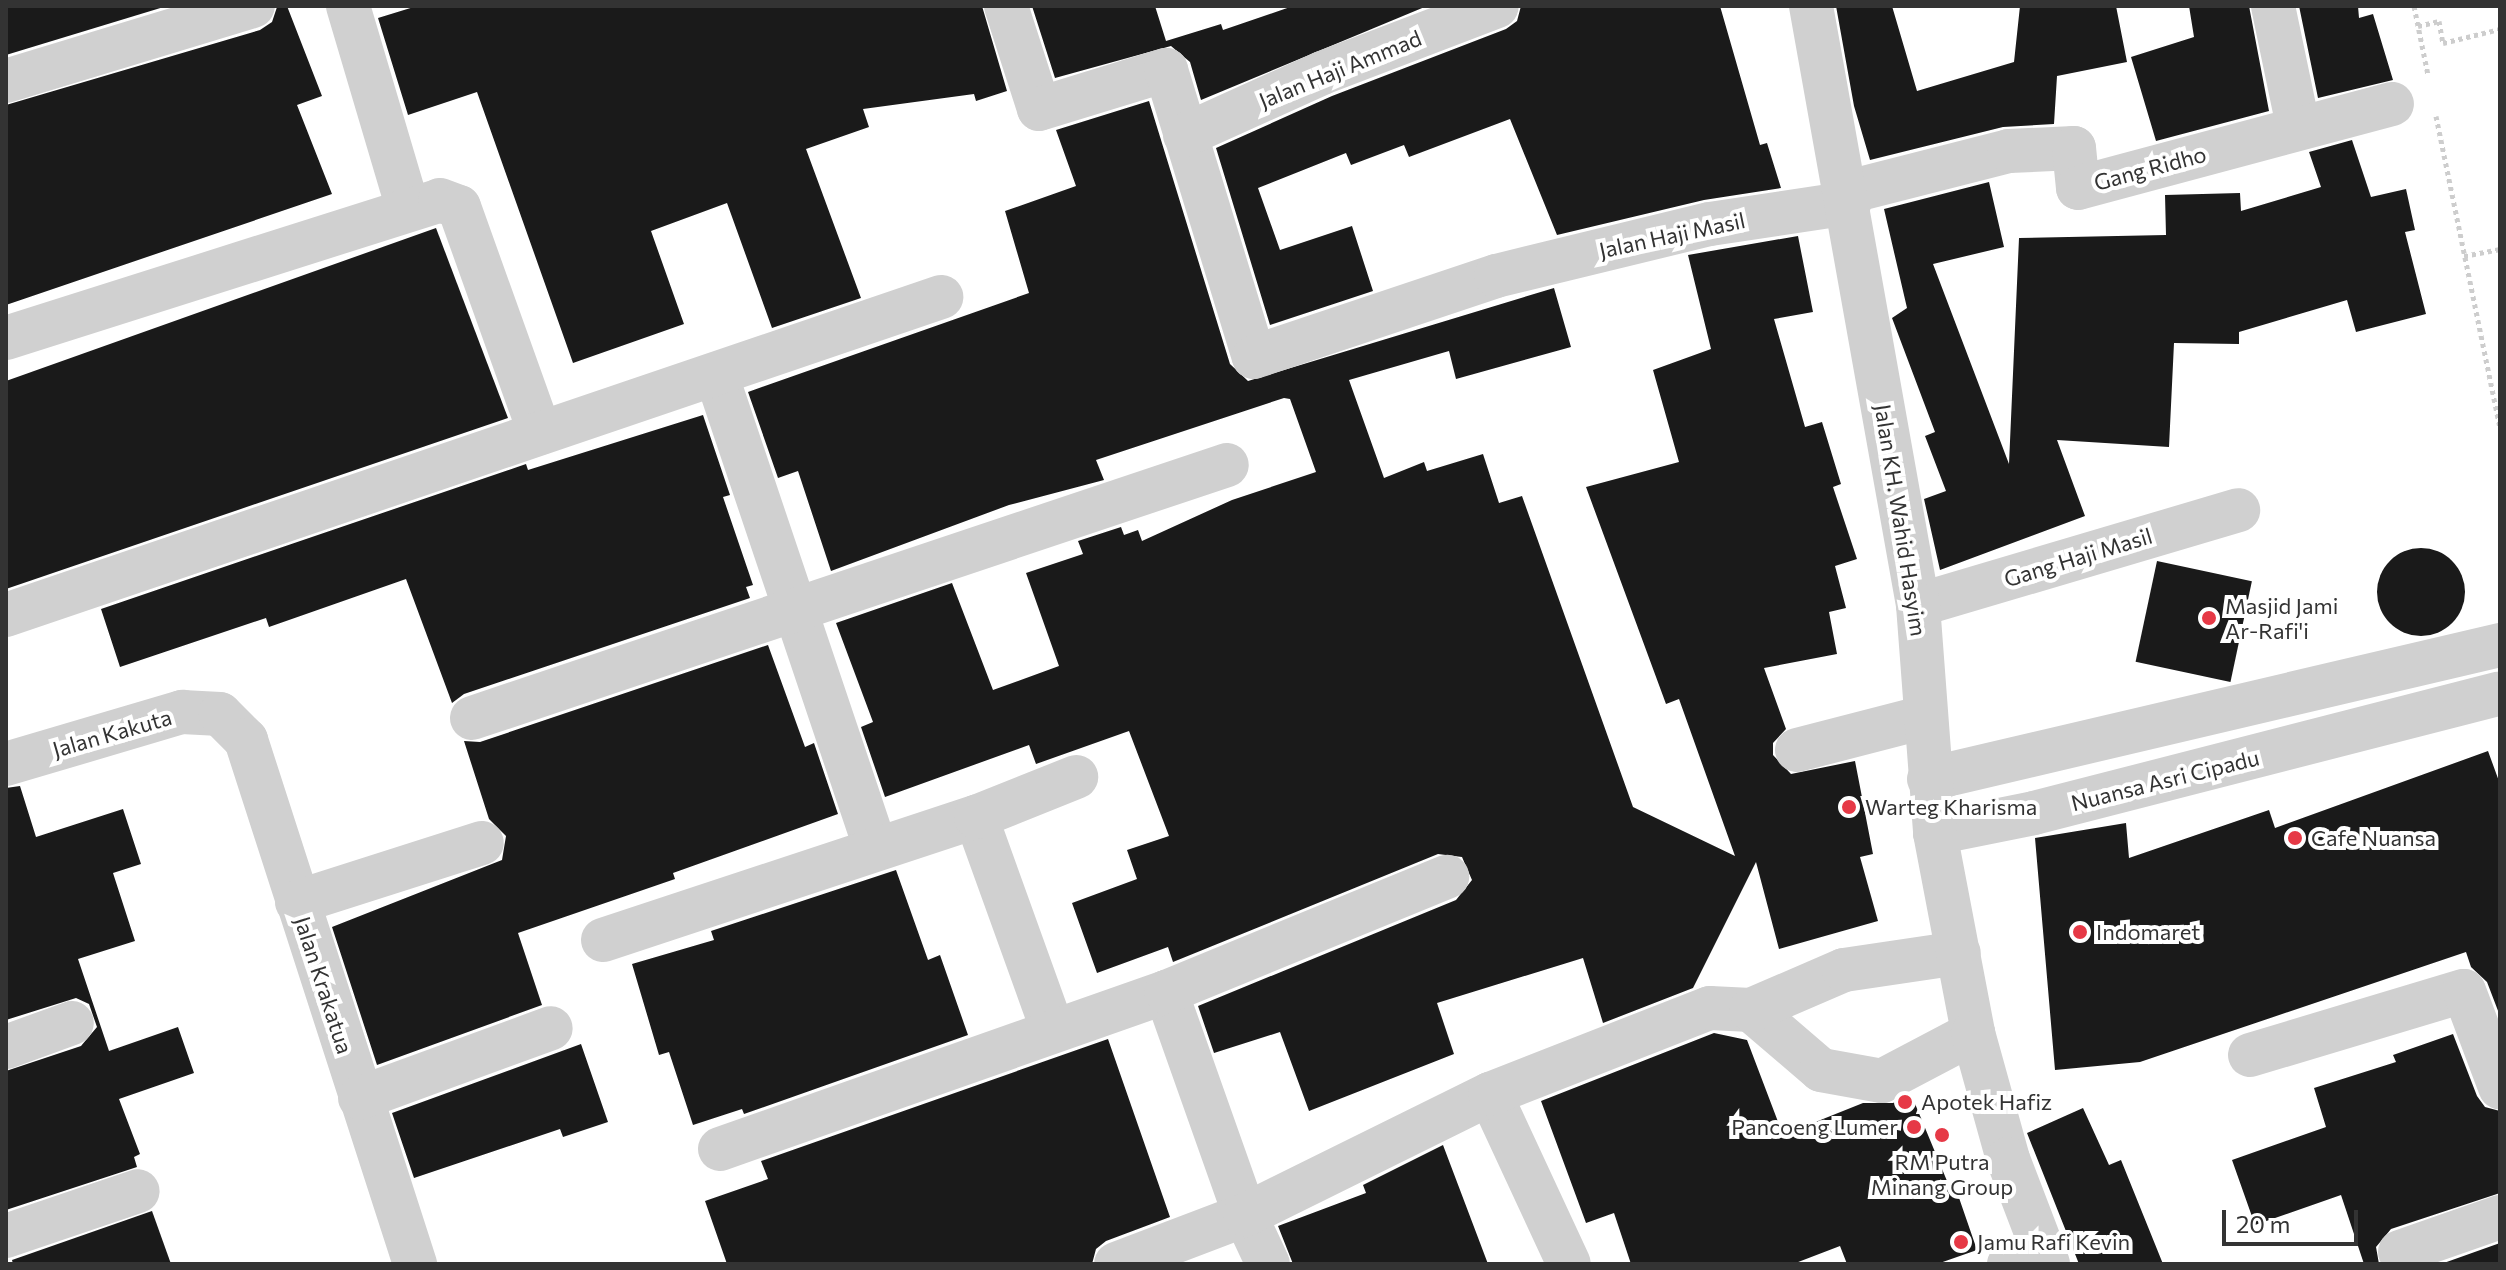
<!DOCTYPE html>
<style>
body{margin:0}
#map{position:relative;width:2506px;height:1270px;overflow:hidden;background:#fff;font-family:Commissioner,sans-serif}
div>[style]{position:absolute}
.building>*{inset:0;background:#1a1a1a;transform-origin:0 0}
.round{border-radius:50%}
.path>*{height:5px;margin-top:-2.5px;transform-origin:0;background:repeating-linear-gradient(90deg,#cdcdcd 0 4px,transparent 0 8px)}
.minor>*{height:44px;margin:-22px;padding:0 22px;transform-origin:22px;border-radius:22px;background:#d0d0d0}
.tertiary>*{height:44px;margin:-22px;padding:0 22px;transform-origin:22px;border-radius:22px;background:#d0d0d0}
.dots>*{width:22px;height:22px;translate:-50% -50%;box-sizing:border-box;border:4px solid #fff;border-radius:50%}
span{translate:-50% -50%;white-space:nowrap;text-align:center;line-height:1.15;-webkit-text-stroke:8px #fff;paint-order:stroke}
.street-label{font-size:22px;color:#333}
.poi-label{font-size:22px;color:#333}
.left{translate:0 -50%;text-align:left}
.right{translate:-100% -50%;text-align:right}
.frame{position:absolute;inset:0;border:8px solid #333;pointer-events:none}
.scale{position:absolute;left:2222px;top:1210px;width:136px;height:36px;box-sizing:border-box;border:4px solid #333;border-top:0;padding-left:10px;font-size:24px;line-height:28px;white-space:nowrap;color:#333;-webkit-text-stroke:6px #fff;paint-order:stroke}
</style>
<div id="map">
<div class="building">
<i style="clip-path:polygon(6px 6px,167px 6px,6px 55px)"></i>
<i style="clip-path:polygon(287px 6px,322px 96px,297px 105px,332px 194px,6px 305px,6px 105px,260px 30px,272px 22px,277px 7px)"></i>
<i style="clip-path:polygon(417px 6px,982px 6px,1007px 91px,976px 101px,974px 94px,863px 109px,869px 127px,806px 149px,861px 298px,772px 328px,727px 203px,651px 231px,684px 324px,573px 363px,477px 92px,408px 115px,378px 18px)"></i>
<i style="clip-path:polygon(1032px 6px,1155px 6px,1166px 41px,1221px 24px,1223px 30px,1293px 6px,1427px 6px,1201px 100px,1190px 62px,1171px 46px,1055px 78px)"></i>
<i style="clip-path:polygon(1521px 6px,1720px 6px,1760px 145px,1767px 143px,1781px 188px,1704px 200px,1557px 235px,1510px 119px,1409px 157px,1404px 145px,1351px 165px,1346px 153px,1258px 188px,1280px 250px,1352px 226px,1373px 291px,1270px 325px,1216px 148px,1332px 96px,1506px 29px,1517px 21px)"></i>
<i style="clip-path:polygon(1836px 6px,1892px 6px,1917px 91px,2014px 62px,2020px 6px,2116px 6px,2127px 62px,2057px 76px,2054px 124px,2003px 127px,1870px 160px,1854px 106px)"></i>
<i style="clip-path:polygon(2189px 6px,2249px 6px,2269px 111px,2156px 141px,2131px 57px,2194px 37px)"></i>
<i style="clip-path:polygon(2299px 6px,2358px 6px,2359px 18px,2373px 14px,2393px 80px,2318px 98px)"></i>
<i style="clip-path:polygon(1149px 101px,1230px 364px,1248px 381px,1554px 288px,1571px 347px,1456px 379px,1449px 351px,1349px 380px,1384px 478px,1424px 462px,1427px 471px,1483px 454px,1499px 503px,1522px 496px,1633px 807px,1735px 856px,1679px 699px,1666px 704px,1586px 487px,1679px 462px,1653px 370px,1711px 349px,1688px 255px,1798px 236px,1813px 312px,1774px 319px,1805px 427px,1822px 422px,1841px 484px,1833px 487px,1857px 559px,1835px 566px,1846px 608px,1829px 612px,1837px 654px,1764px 668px,1786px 729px,1773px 743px,1773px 755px,1791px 774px,1855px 761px,1873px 854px,1860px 857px,1878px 921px,1779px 949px,1756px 862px,1693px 988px,1603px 1023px,1583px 958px,1437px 1003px,1454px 1054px,1309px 1111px,1280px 1032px,1214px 1053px,1198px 1006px,1456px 900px,1472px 880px,1462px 857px,1438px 854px,1173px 962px,1168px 947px,1097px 973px,1072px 903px,1137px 879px,1127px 850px,1169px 836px,1129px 731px,1036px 764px,1029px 745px,885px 797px,861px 727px,873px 722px,836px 623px,952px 583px,993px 690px,1059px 666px,1026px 573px,1083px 554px,1078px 541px,1121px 527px,1124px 535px,1138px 530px,1142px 541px,1232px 500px,1316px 472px,1290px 399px,1284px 398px,1096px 460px,1104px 480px,1009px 505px,831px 571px,798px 471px,778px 478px,748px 392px,1029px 293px,1005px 211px,1076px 186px,1056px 130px)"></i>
<i style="clip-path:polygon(2352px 140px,2371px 197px,2406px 189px,2415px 230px,2405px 232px,2426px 314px,2356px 332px,2347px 300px,2239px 332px,2239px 344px,2174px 343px,2169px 447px,2057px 440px,2085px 516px,1940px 570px,1924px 499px,1946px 491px,1925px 436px,1935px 432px,1892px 318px,1907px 308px,1884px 209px,1989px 182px,2004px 247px,1933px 264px,2009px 464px,2019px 238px,2166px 235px,2165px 195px,2240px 193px,2241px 211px,2321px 187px,2309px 152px)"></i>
<i style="clip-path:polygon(436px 228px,508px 418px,6px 589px,6px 381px)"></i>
<i style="clip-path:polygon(703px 415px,730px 495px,723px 497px,753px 585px,746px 587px,750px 598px,464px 694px,452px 703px,406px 579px,269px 627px,266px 618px,120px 667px,101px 609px,526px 464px,528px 470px)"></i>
<i class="round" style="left:2377px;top:548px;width:88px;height:88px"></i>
<i style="left:2157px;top:561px;width:97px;height:103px;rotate:12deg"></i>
<i style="clip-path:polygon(768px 645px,805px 747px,814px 743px,838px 814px,673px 873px,675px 879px,518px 933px,542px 1005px,377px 1065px,332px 927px,502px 860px,506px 836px,489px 819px,464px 741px,480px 742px)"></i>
<i style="clip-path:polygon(2488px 751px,2500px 784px,2500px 1016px,2487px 982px,2471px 967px,2466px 952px,2140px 1062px,2055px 1070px,2035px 838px,2126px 823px,2129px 858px,2269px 810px,2275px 828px)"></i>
<i style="clip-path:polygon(20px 786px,36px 837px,123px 809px,141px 864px,113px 873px,135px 941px,78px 959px,109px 1051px,178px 1027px,194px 1073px,119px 1099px,140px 1154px,134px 1157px,137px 1167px,6px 1210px,6px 1071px,81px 1046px,97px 1027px,89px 1004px,76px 998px,6px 1020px,6px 788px)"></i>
<i style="clip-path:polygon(896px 870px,928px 960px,940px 955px,968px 1035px,744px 1114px,742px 1109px,693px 1125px,669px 1052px,659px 1055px,632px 964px,714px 940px,711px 931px)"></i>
<i style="clip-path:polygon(1714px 1033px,1747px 1040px,1783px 1135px,1863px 1103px,1893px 1103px,1911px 1094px,1952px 1193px,1957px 1192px,1977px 1250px,1937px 1264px,1847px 1264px,1840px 1246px,1793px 1264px,1631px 1264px,1614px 1213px,1586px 1223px,1541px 1101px)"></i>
<i style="clip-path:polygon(2453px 1034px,2477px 1096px,2485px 1107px,2500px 1111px,2500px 1193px,2391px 1229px,2376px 1247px,2379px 1264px,2364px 1264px,2341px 1195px,2255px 1225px,2232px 1160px,2326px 1127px,2314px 1088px,2396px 1062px,2393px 1055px)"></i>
<i style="clip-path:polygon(1108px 1039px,1170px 1217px,1106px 1241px,1096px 1249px,1092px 1264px,727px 1264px,705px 1201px,768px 1179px,761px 1161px)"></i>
<i style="clip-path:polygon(581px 1044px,608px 1122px,563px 1137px,560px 1129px,414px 1178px,392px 1113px)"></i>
<i style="clip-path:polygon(2083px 1108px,2109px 1165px,2121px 1160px,2163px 1264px,2079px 1264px,2027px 1133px)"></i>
<i style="clip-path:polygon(1443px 1145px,1488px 1264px,1293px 1264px,1278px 1226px,1366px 1193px,1363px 1185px)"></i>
<i style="clip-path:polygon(152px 1211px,171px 1264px,13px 1264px,12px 1260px)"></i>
<i style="clip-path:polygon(2500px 1243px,2500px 1264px,2441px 1264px)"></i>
</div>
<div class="path">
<i style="left:2414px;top:6px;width:70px;rotate:78.5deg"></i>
<i style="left:2418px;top:26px;width:22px;rotate:-13deg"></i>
<i style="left:2439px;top:21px;width:22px;rotate:80deg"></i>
<i style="left:2443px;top:43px;width:59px;rotate:-13.8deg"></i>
<i style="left:2436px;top:116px;width:319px;rotate:78.4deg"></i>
<i style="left:2464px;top:256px;width:37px;rotate:-11deg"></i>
</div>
<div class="minor">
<i style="left:348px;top:6px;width:212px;rotate:73.5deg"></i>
<i style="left:1006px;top:6px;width:108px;rotate:72.2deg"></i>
<i style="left:1039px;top:109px;width:133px;rotate:-17.1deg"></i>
<i style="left:1166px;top:70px;width:300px;rotate:73deg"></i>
<i style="left:1254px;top:357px;width:255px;rotate:-18.5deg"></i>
<i style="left:1496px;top:276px;width:220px;rotate:-13.7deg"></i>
<i style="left:1710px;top:224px;width:141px;rotate:-8.6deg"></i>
<i style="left:2273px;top:6px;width:123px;rotate:78.2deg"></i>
<i style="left:6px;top:81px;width:258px;rotate:-16.9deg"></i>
<i style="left:1185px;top:135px;width:150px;rotate:-24.3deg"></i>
<i style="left:1322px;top:73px;width:187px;rotate:-20.9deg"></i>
<i style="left:1848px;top:192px;width:166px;rotate:-14.3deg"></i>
<i style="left:2009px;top:151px;width:65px;rotate:-2.6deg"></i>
<i style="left:2074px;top:148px;width:40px;rotate:84.3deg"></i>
<i style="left:2078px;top:188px;width:325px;rotate:-15deg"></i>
<i style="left:6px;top:338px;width:455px;rotate:-17.6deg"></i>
<i style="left:440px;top:200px;width:20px;rotate:20deg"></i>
<i style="left:459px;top:207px;width:240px;rotate:70.3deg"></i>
<i style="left:717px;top:377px;width:498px;rotate:71.4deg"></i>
<i style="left:1918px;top:605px;width:334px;rotate:-16.5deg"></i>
<i style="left:6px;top:615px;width:988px;rotate:-18.78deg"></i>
<i style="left:472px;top:718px;width:796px;rotate:-18.53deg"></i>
<i style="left:1797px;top:750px;width:132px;rotate:-14.5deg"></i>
<i style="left:6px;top:764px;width:184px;rotate:-16.5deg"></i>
<i style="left:182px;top:712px;width:38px;rotate:3deg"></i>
<i style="left:220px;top:714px;width:37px;rotate:45deg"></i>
<i style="left:246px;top:740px;width:551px;rotate:72.12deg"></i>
<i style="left:1929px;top:779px;width:587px;rotate:-13.21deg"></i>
<i style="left:976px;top:817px;width:227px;rotate:70.2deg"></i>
<i style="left:1935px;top:833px;width:101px;rotate:-11.4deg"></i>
<i style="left:2034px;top:813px;width:481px;rotate:-14.4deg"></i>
<i style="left:297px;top:902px;width:194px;rotate:-17.7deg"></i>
<i style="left:603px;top:940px;width:393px;rotate:-18.3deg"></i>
<i style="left:976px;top:817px;width:108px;rotate:-21.8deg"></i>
<i style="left:1166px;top:992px;width:237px;rotate:70.5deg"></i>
<i style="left:1245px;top:1215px;width:54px;rotate:64.9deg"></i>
<i style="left:1751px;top:1010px;width:92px;rotate:40.6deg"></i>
<i style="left:1821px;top:1070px;width:62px;rotate:10.2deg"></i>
<i style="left:1882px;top:1081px;width:103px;rotate:-27.8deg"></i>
<i style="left:6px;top:1047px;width:70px;rotate:-20deg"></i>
<i style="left:2250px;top:1055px;width:223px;rotate:-16.7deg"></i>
<i style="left:2464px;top:991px;width:103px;rotate:69.4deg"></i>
<i style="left:1490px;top:1094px;width:187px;rotate:65.1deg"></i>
<i style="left:360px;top:1098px;width:203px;rotate:-20.1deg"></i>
<i style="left:720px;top:1149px;width:473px;rotate:-19.4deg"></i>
<i style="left:1166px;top:992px;width:304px;rotate:-22.3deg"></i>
<i style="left:6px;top:1236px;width:139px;rotate:-18.8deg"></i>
<i style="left:2400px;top:1252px;width:106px;rotate:-19.3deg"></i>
<i style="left:1116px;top:1264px;width:138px;rotate:-20.8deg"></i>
<i style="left:1245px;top:1215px;width:273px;rotate:-26.3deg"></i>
<i style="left:1490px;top:1094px;width:236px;rotate:-21.4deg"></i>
<i style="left:1710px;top:1008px;width:41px;rotate:2.8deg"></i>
<i style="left:1751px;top:1010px;width:101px;rotate:-23.3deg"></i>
<i style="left:1844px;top:970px;width:116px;rotate:-8.4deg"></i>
<i style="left:2009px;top:1264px;width:37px;rotate:-27deg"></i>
</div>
<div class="tertiary">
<i style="left:1811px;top:6px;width:608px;rotate:79.87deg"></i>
<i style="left:1918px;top:605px;width:229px;rotate:85.7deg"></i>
<i style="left:1935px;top:833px;width:204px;rotate:79.2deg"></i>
<i style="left:1973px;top:1033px;width:131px;rotate:74.5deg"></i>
<i style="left:2008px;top:1159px;width:112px;rotate:69.1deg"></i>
</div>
<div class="dots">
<i style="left:2209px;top:618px;background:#e63946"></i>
<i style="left:1849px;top:807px;background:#e63946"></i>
<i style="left:2295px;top:838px;background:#e63946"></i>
<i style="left:2080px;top:932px;background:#e63946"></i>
<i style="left:1905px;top:1102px;background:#e63946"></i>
<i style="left:1914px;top:1127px;background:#e63946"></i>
<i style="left:1942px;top:1135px;background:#e63946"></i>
<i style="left:1961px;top:1242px;background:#e63946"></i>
</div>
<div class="street-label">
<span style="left:1340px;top:69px;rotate:-22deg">Jalan Haji Ammad</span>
<span style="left:2150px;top:168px;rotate:-15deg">Gang Ridho</span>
<span style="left:1672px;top:235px;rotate:-12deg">Jalan Haji Masil</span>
<span style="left:1901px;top:520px;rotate:81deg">Jalan KH. Wahid Hasyim</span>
<span style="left:2078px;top:557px;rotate:-17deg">Gang Haji Masil</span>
<span style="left:112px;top:733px;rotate:-16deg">Jalan Kakuta</span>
<span style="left:2165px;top:780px;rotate:-14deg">Nuansa Asri Cipadu</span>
<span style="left:324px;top:985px;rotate:72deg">Jalan Krakatua</span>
</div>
<div class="poi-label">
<span class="left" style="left:2225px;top:618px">Masjid Jami<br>Ar-Rafi'i</span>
<span class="left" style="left:1865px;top:807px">Warteg Kharisma</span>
<span class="left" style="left:2311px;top:838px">Cafe Nuansa</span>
<span class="left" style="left:2096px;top:932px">Indomaret</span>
<span class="left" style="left:1921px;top:1102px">Apotek Hafiz</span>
<span class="right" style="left:1898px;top:1127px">Pancoeng Lumer</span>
<span style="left:1942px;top:1174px">RM Putra<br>Minang Group</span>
<span class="left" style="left:1977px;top:1242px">Jamu Rafi Kevin</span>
</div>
<div class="frame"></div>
<div class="scale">20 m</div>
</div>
